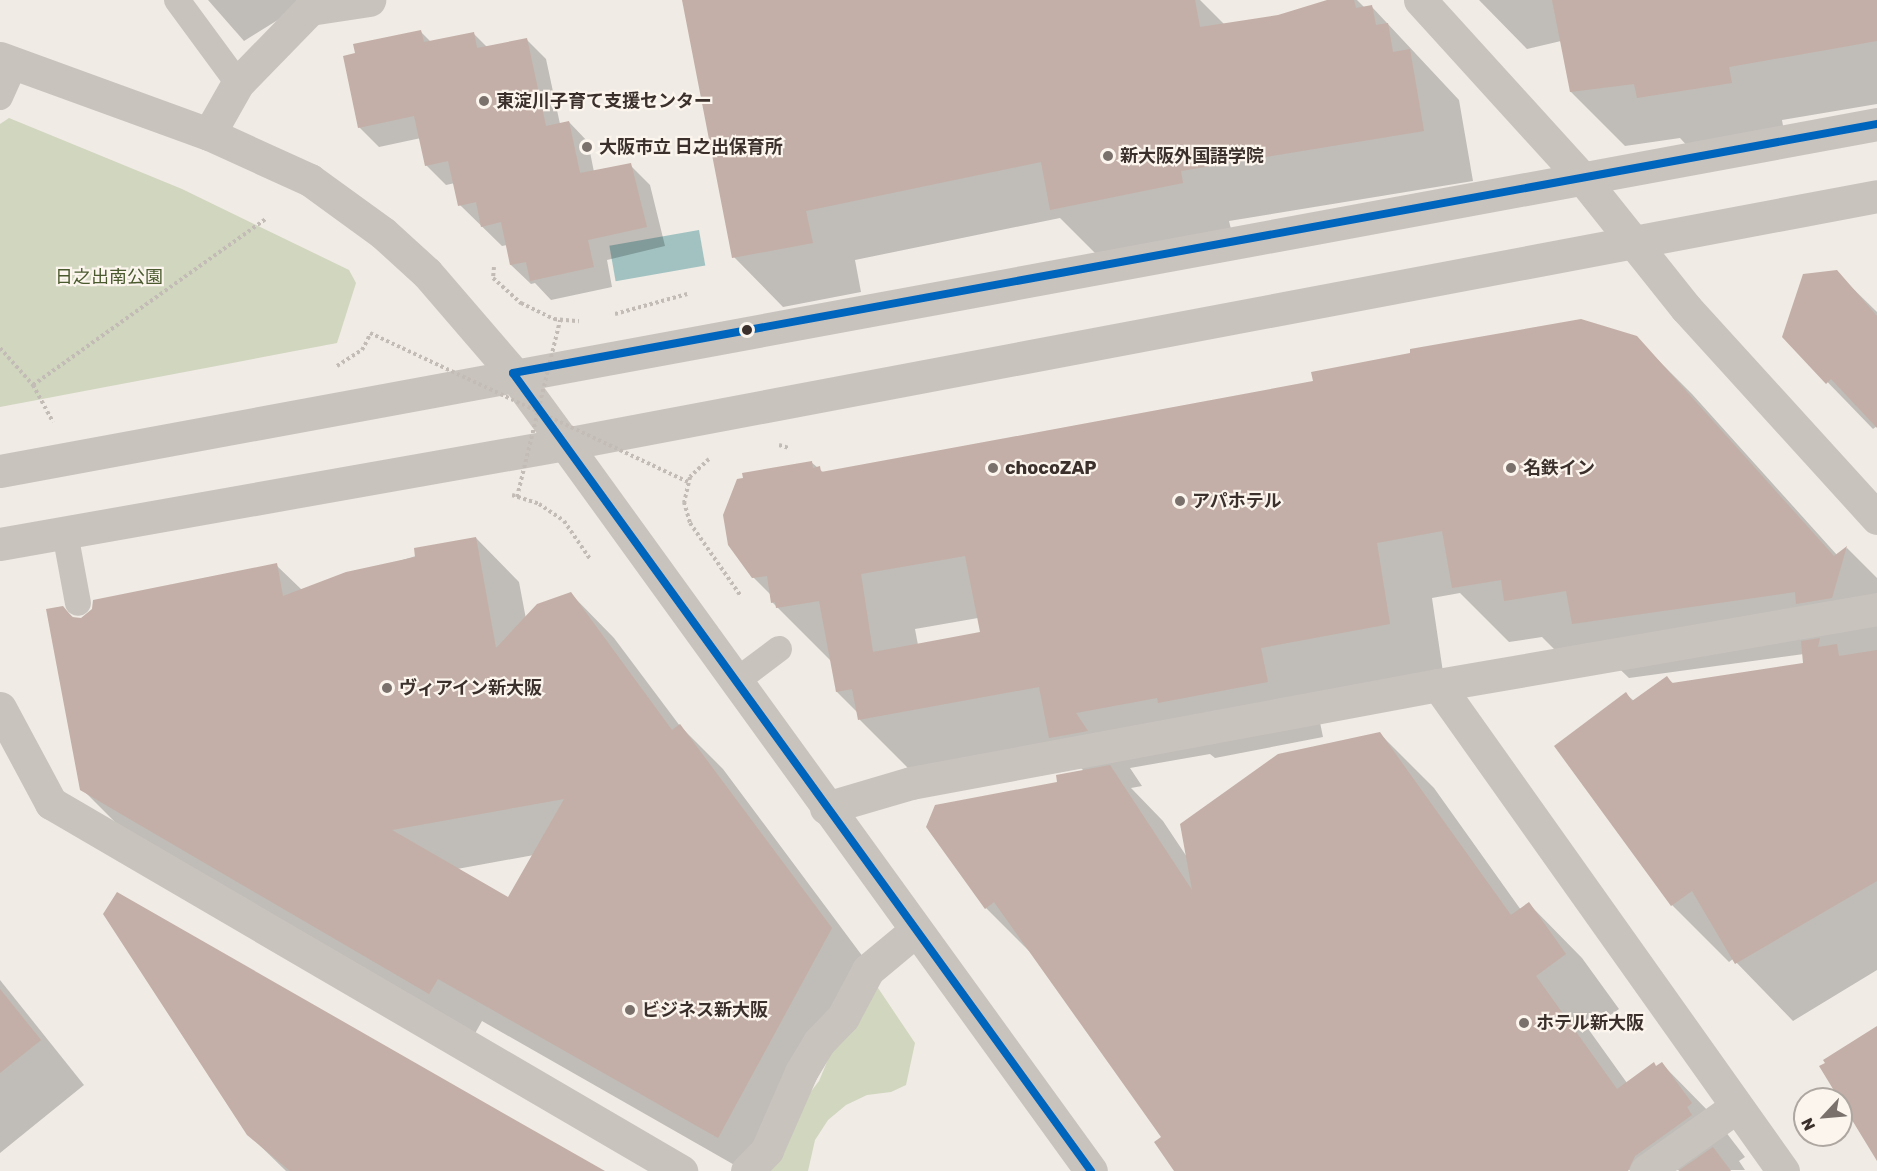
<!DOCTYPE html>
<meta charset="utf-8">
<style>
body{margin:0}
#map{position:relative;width:1877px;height:1171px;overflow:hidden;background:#f0ebe5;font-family:Rubik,"Noto Sans JP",sans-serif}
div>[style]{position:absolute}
.green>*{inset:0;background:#d1d6bf}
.water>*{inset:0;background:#a1c2c1;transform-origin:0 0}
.shadow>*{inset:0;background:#0003}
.building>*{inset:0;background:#c3afa7}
.path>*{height:4px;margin-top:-2px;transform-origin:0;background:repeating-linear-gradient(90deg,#c2bbb6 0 3px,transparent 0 6px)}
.service>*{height:26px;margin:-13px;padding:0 13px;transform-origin:13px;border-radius:13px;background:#c9c3be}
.minor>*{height:33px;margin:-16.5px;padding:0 16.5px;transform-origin:16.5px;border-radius:16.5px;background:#c9c3be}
.tertiary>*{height:33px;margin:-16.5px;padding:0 16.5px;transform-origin:16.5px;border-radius:16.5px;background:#c9c3be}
.path-bridge>*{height:4px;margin-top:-2px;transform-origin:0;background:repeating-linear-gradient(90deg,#c2bbb6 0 3px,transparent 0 6px)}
.bus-1>*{height:8px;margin:-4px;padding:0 4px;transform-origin:4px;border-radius:4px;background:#0065bd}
.dots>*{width:16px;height:16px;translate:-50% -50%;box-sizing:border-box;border:3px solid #fbf5ee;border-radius:50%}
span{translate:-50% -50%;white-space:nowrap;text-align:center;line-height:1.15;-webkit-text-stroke:4.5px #fbf5ee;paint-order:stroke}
.poi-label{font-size:18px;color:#3b302b;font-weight:700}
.left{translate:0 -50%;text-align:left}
.park-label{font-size:18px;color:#4a5a2e}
.north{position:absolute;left:1793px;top:1087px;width:60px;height:60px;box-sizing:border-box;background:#fbf5ee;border:2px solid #aea6a0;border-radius:50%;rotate:244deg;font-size:16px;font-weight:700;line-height:24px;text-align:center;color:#3b302b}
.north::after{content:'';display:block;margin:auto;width:21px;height:27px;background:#7a716c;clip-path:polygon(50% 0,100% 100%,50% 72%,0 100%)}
</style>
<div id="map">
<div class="green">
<i style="clip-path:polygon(9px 118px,182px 189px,349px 270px,356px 283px,337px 343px,0 407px,0 124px)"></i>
<i style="clip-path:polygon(876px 985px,915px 1043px,906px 1085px,891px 1092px,867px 1095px,846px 1105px,828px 1120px,815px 1140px,808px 1171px,765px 1171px,796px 1111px,819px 1081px,832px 1050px,848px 1036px)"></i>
</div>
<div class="water">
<i style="left:699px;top:230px;width:36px;height:91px;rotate:80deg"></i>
</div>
<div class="shadow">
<i style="clip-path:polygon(208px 0,310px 0,244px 41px)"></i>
<i style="clip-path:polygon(683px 0,1200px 0,1224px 24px,1278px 16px,1332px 0,1357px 0,1365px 8px,1372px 7px,1459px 100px,1473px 181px,1229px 221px,1232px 233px,1101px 259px,1060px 218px,855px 260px,861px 292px,783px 307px,734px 257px)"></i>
<i style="clip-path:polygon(1479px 0,1877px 0,1877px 104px,1782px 120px,1785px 137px,1692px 151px,1680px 138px,1625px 146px,1571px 92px,1561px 41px,1527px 49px)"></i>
<i style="clip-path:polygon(421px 32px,431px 42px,473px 33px,487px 47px,526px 39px,546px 59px,560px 124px,569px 122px,588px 142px,594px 172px,630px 165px,650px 185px,665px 246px,607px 260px,612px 287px,551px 300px,535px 283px,531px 284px,511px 265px,507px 245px,502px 246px,460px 205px,455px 183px,446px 185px,426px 165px,421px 138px,379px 147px,359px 127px)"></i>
<i style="clip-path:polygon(1836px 272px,1877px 312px,1877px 426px,1873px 429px,1784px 337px)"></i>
<i style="clip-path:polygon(evenodd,1636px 338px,1692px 394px,1837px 555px,1847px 548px,1877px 578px,1877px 970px,1793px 1021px,1733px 959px,1729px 962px,1672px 905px,1626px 694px,1634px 701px,1667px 678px,1674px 684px,1805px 664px,1804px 654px,1629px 678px,1600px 650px,1561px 656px,1542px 637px,1509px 642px,1460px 593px,1432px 598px,1444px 679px,1316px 703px,1323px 737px,1215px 758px,1210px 754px,1130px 768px,1142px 786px,1131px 788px,1163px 821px,1187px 857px,1380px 734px,1434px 788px,1521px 910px,1529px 904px,1582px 958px,1619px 1009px,1589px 1030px,1627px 1083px,1662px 1064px,1715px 1118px,1745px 1157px,1739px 1161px,1745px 1170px,1176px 1171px,1163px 1137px,1034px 956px,986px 908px,1059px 783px,1084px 771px,1061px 748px,915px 775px,860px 720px,858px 713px,837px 692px,832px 662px,772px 602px,771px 595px,753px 577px,811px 462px,824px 473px,1636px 338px,978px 618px,981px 633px,918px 645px,915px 629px,978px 618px)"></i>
<i style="clip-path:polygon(evenodd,476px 538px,519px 582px,526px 619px,571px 594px,614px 638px,680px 726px,723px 769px,875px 973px,766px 1171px,745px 1171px,482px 1021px,473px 1037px,126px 833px,82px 789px,63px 608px,74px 618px,82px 619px,276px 565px,302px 590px,476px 538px,534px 855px,509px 899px,457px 869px,534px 855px)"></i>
<i style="clip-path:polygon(0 980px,84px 1085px,0 1153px)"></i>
<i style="clip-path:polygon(248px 1134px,602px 1171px,286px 1171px)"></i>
</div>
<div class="building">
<i style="clip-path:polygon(682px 0,1195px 0,1200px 27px,1278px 15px,1327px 0,1354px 0,1356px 8px,1372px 5px,1376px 25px,1388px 23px,1393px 52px,1410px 49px,1424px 131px,1181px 171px,1183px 183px,1050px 210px,1041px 162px,806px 211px,813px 243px,732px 258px)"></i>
<i style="clip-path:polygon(1552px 0,1877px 0,1877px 41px,1729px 67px,1732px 83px,1637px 98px,1634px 84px,1570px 92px)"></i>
<i style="clip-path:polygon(421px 30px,424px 42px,474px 32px,477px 48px,527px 38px,546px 126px,569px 121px,580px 173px,631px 163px,647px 227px,588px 240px,594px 267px,530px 281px,526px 262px,510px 265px,501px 222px,481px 227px,476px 202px,458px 206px,448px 161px,425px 166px,414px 116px,358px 128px,343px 56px,355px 53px,353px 44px)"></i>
<i style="clip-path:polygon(1837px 270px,1877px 316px,1877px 428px,1831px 379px,1826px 384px,1782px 337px,1803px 274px)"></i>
<i style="clip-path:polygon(evenodd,1581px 319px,1637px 336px,1834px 556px,1847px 546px,1832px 598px,1796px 604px,1795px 592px,1572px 624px,1566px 591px,1504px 601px,1501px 580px,1452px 588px,1442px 531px,1377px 543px,1390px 624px,1261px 648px,1268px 682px,1158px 703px,1157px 698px,1076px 713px,1088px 731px,1049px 738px,1039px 687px,858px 720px,852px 689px,836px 692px,819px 601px,776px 608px,775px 602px,771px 603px,767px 576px,752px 578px,728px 545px,723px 515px,737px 479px,743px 478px,742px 473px,812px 461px,813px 468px,820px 466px,821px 472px,1055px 429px,1313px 381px,1311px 372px,1410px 353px,1410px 349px,1581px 319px,965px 556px,980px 632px,873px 652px,861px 574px,965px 556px)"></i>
<i style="clip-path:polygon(evenodd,476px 537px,496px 648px,537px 604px,571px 592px,672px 730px,680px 724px,832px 928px,718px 1138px,438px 979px,429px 994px,80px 790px,46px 609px,63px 606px,72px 617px,81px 618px,92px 609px,93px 600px,277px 563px,283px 596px,346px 572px,415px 557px,414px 548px,476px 537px,564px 799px,508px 897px,392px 830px,564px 799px)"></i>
<i style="clip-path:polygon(1820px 638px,1818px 647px,1837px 644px,1839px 656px,1877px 650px,1877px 881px,1735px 964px,1692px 891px,1671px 906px,1554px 746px,1626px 692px,1632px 701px,1667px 676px,1672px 683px,1803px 663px,1801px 641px)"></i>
<i style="clip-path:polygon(1380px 732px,1511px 915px,1529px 902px,1566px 954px,1536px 976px,1617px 1089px,1654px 1062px,1656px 1066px,1662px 1062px,1692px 1103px,1687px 1107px,1692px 1115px,1635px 1156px,1628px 1171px,1174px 1171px,1154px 1142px,1161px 1137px,994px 902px,985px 909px,926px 827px,935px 805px,1057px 782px,1056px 775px,1110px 765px,1192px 890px,1180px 824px,1278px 754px)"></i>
<i style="clip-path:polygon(117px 892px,510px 1117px,605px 1171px,290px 1171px,247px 1135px,103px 914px)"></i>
<i style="clip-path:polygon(0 989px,41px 1040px,0 1073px)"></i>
<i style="clip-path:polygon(1877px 1026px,1877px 1161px,1819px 1066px,1825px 1063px,1823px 1060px)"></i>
<i style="clip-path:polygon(1713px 1147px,1731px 1171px,1678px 1171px)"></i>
</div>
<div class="path">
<i style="left:494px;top:267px;width:11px;rotate:95deg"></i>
<i style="left:493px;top:278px;width:38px;rotate:42deg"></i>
<i style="left:521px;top:303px;width:37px;rotate:26deg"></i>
<i style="left:554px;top:319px;width:25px;rotate:5deg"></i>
<i style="left:615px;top:314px;width:75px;rotate:-15.5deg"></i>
<i style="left:0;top:348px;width:50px;rotate:48.3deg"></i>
<i style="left:33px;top:385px;width:42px;rotate:61.6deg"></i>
<i style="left:337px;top:366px;width:30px;rotate:-33deg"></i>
<i style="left:362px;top:350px;width:13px;rotate:-61deg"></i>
<i style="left:33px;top:385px;width:286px;rotate:-35.5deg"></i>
<i style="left:779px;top:445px;width:10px;rotate:17deg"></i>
<i style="left:709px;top:459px;width:26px;rotate:137deg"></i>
<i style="left:690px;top:477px;width:26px;rotate:103deg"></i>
<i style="left:684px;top:502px;width:22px;rotate:74deg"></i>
<i style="left:690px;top:523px;width:88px;rotate:55.2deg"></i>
<i style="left:512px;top:495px;width:28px;rotate:18deg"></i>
<i style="left:539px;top:504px;width:30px;rotate:34deg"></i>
<i style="left:564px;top:521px;width:46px;rotate:55.6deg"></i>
</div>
<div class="service">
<i style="left:177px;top:0;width:103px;rotate:53.7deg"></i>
<i style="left:0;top:97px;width:36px;rotate:-66deg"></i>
<i style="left:65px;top:533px;width:71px;rotate:79.5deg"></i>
<i style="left:735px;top:682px;width:55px;rotate:-36.9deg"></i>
</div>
<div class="minor">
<i style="left:209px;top:134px;width:59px;rotate:-60.4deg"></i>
<i style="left:238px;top:83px;width:103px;rotate:-45.8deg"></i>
<i style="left:310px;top:9px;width:60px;rotate:-8.7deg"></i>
<i style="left:1438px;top:685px;width:596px;rotate:54.63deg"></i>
<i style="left:0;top:708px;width:108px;rotate:61.8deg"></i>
<i style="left:51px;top:803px;width:730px;rotate:30.29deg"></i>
<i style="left:826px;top:808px;width:89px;rotate:-16.4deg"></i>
<i style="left:911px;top:783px;width:536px;rotate:-10.53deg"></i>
<i style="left:1438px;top:685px;width:446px;rotate:-9.8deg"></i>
<i style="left:747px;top:1171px;width:29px;rotate:-46deg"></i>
<i style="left:767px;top:1150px;width:85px;rotate:-66.4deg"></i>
<i style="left:801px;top:1072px;width:35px;rotate:-59deg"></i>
<i style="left:819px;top:1042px;width:35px;rotate:-46deg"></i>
<i style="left:843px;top:1017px;width:53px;rotate:-62deg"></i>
<i style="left:868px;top:970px;width:62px;rotate:-39.8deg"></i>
<i style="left:1646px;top:1171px;width:110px;rotate:-35.4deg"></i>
</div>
<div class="tertiary">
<i style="left:1420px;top:0;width:242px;rotate:47.7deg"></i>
<i style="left:1583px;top:179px;width:165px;rotate:51.4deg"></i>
<i style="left:1686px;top:308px;width:284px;rotate:47.7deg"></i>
<i style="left:0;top:58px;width:222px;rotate:20deg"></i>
<i style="left:209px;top:134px;width:111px;rotate:24.5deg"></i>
<i style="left:310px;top:180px;width:90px;rotate:36deg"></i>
<i style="left:383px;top:233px;width:59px;rotate:42.3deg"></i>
<i style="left:427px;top:273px;width:132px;rotate:49.3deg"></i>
<i style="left:513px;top:373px;width:88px;rotate:53.8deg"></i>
<i style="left:565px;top:444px;width:897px;rotate:54.11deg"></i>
<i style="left:0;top:471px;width:1909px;rotate:-10.47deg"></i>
<i style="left:0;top:544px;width:574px;rotate:-10.04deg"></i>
<i style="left:565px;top:444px;width:1335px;rotate:-10.7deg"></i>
</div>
<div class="path-bridge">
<i style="left:368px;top:339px;width:6px;rotate:-72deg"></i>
<i style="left:370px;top:333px;width:351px;rotate:25.1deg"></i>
<i style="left:517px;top:497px;width:182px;rotate:-76.3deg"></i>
</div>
<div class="bus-1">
<i style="left:1091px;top:1171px;width:985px;rotate:-125.92deg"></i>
<i style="left:513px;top:373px;width:1387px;rotate:-10.35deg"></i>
</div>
<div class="dots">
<i style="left:484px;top:101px;background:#7a716c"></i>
<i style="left:587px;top:147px;background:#7a716c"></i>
<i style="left:1108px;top:156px;background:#7a716c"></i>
<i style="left:747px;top:330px;background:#3b302b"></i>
<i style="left:993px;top:468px;background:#7a716c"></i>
<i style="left:1511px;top:468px;background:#7a716c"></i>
<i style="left:1180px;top:501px;background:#7a716c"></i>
<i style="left:387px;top:688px;background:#7a716c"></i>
<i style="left:630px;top:1010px;background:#7a716c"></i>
<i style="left:1524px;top:1023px;background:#7a716c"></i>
</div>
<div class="poi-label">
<span class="left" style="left:496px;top:101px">東淀川子育て支援センター</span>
<span class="left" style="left:599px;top:147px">大阪市立 日之出保育所</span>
<span class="left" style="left:1120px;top:156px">新大阪外国語学院</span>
<span class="left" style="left:1005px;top:468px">chocoZAP</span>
<span class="left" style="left:1523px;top:468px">名鉄イン</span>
<span class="left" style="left:1192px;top:501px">アパホテル</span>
<span class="left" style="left:399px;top:688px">ヴィアイン新大阪</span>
<span class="left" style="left:642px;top:1010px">ビジネス新大阪</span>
<span class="left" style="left:1536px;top:1023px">ホテル新大阪</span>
</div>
<div class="park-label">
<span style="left:109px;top:277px">日之出南公園</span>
</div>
<div class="north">N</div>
</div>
